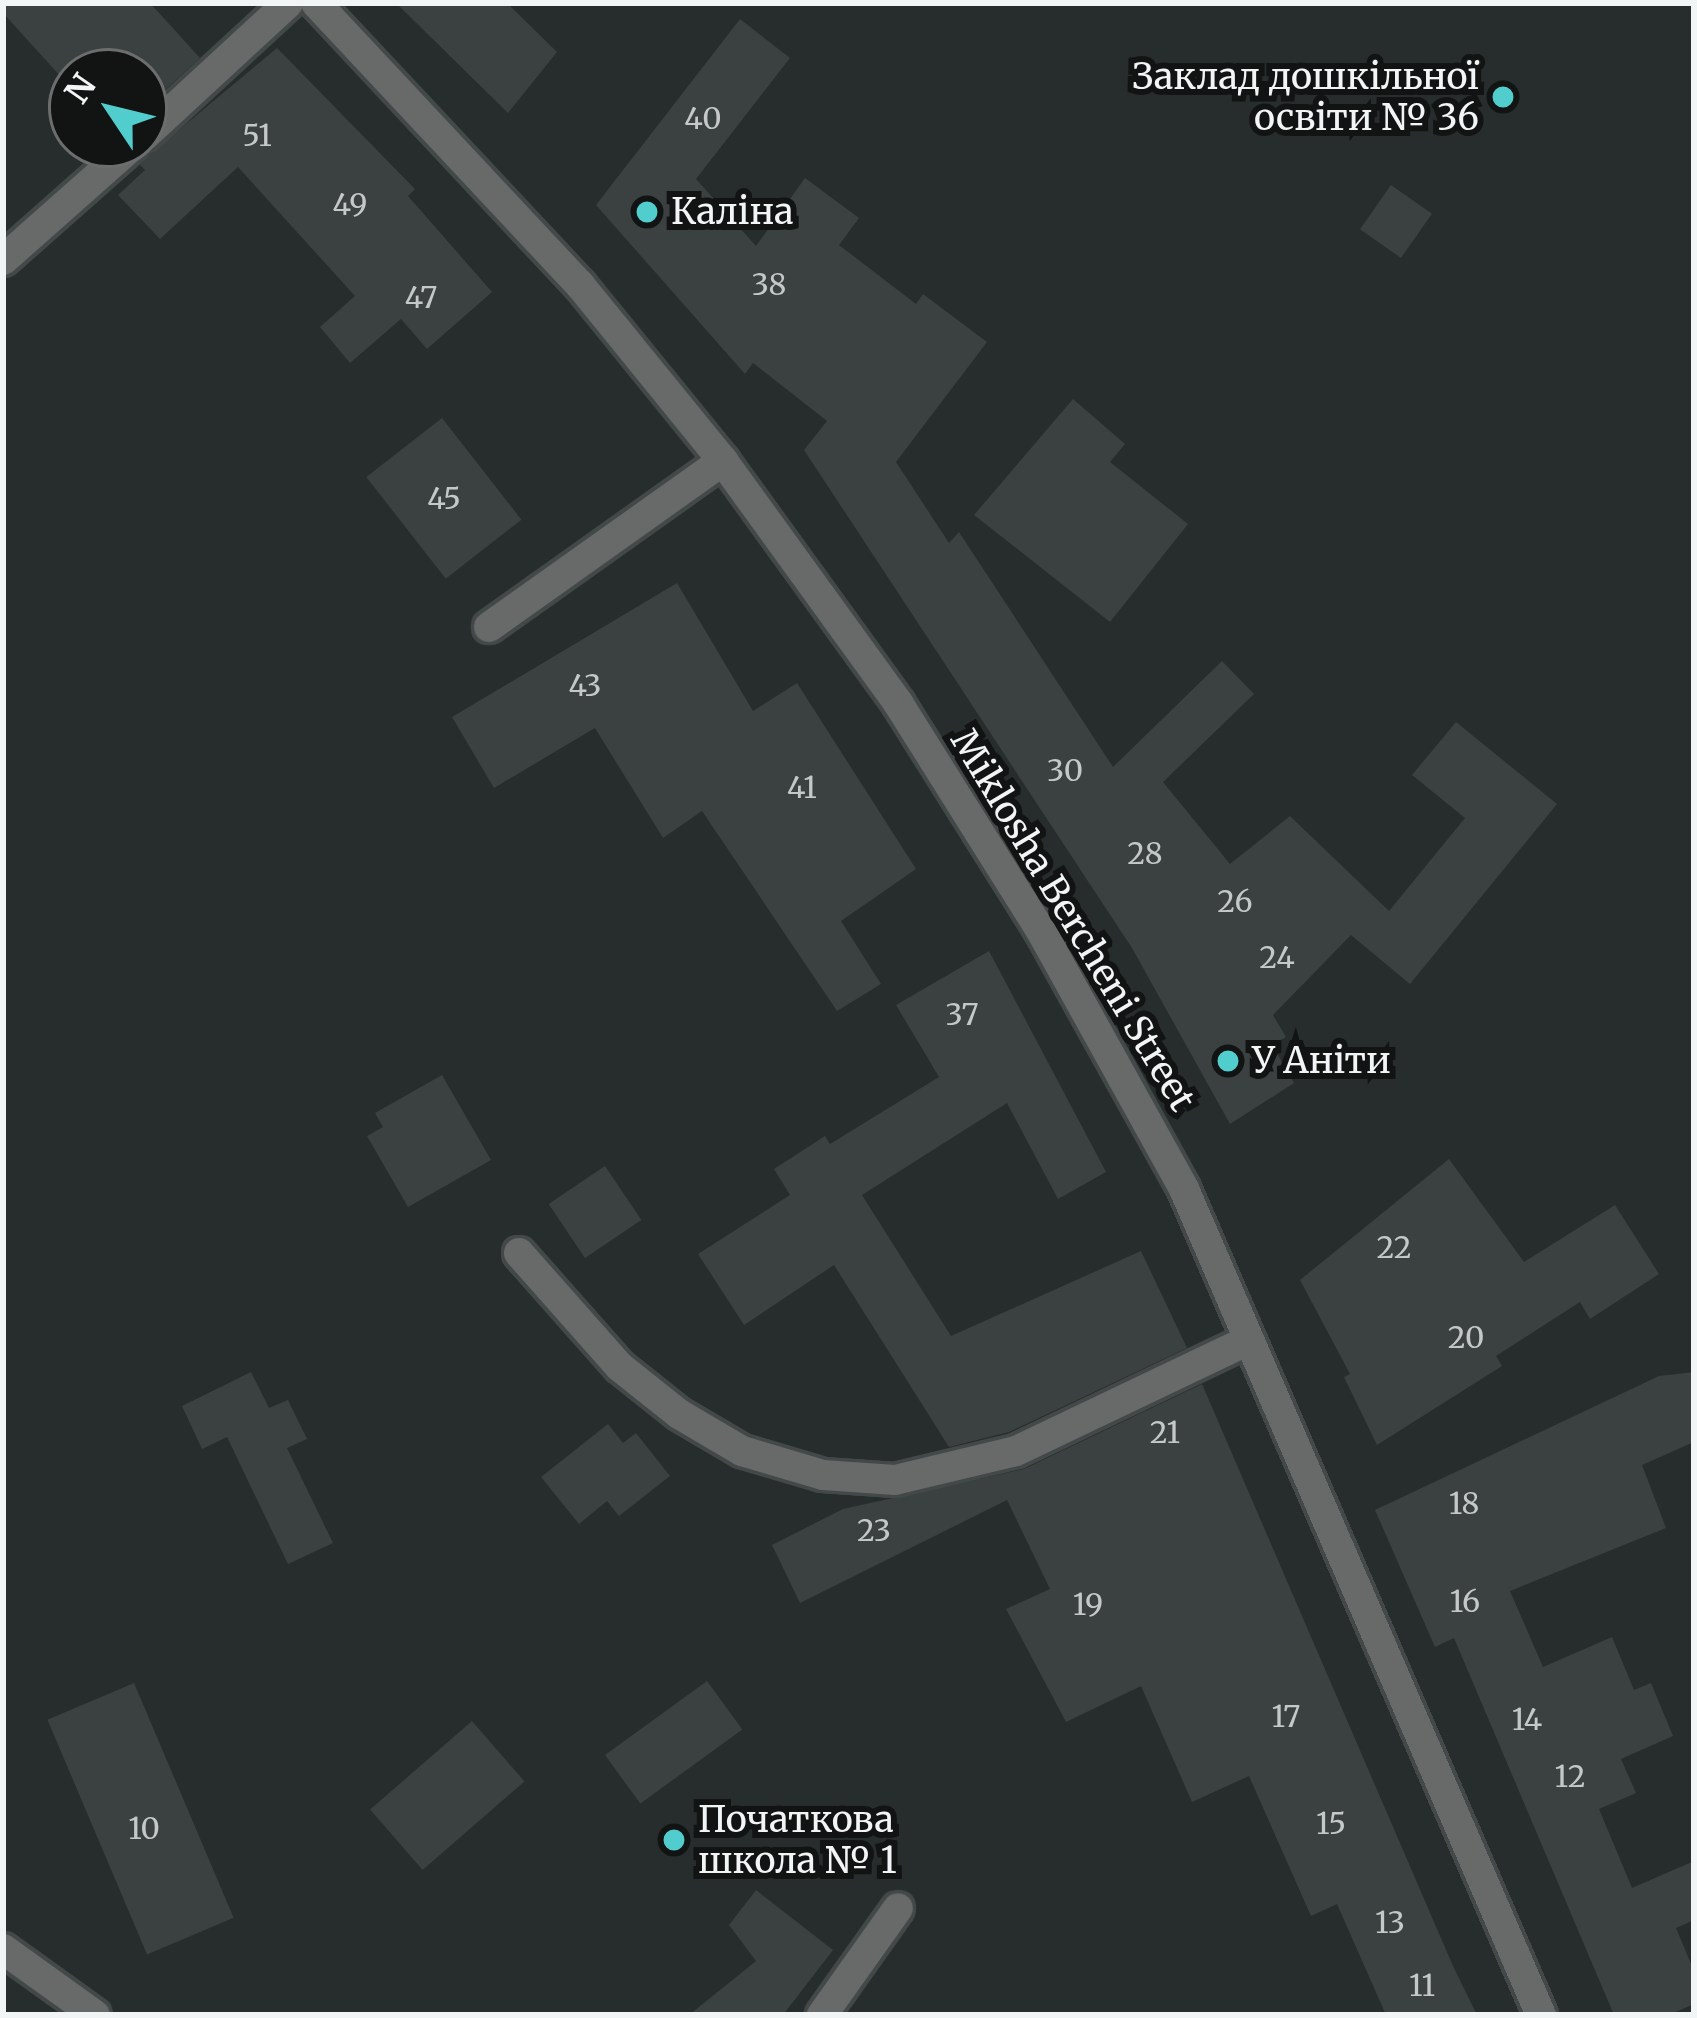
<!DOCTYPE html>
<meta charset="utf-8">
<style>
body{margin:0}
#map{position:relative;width:1697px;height:2018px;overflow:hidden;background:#272c2c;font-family:Merriweather,serif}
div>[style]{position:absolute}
.building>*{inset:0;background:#3b4040;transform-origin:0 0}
.roads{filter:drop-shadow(3px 0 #434848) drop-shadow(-3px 0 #434848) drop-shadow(0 3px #434848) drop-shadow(0 -3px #434848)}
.service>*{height:30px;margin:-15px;padding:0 15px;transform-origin:15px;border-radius:15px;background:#686a6a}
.minor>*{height:30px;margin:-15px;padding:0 15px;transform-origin:15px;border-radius:15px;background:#686a6a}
.tertiary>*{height:30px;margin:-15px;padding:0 15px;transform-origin:15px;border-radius:15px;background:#686a6a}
.dots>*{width:33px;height:33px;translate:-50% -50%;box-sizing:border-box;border:6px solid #121414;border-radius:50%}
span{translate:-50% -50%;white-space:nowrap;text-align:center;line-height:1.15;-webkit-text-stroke:12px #121414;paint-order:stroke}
.number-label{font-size:30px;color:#c4c8c8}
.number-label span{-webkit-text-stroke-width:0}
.poi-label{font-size:36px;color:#f2f5f5}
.right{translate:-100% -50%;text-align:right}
.left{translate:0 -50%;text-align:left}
.street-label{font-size:36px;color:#f2f5f5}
.frame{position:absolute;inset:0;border:6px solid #f2f5f5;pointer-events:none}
.north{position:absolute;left:48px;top:48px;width:120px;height:120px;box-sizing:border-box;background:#121414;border:3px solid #6c6e6e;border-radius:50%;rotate:305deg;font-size:33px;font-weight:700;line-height:48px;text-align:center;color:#f2f5f5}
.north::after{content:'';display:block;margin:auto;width:42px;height:54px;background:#52cdce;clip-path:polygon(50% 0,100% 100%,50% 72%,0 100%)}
</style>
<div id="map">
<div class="building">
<i style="clip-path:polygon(3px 3px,150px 3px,200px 58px,144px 109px,144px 72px,72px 72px,72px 89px,3px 13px)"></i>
<i style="clip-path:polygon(396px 3px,507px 3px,557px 52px,508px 113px)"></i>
<i style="clip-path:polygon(740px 19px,790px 58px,696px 179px,756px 246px,805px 178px,859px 218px,839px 245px,916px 304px,923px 294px,987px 342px,896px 462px,949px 543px,959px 532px,1113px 767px,1222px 661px,1254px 694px,1163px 782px,1230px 864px,1290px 816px,1389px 911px,1465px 818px,1412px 775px,1456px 722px,1557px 804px,1410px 984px,1351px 935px,1273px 1015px,1286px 1037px,1272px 1045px,1294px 1083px,1230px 1124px,1132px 948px,804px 450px,827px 421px,753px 363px,745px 374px,596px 205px)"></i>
<i style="clip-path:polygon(277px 48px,415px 189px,408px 196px,492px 292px,427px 349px,401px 319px,350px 363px,320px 327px,355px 296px,238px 167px,160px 239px,118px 195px,145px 170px,140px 165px,150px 154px)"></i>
<i style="left:1391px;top:185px;width:50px;height:54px;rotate:35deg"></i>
<i style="clip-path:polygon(1073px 399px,1125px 444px,1110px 462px,1188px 524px,1110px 622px,974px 515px)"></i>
<i style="left:442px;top:418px;width:129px;height:96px;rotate:52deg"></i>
<i style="clip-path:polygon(677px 583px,753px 711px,797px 683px,916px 869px,841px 921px,881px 984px,837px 1011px,702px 811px,663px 838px,595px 728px,494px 788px,452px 717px)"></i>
<i style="clip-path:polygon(989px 951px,1106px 1172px,1058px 1199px,1007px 1103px,862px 1195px,951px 1336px,1141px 1251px,1187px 1348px,1009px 1432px,949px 1447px,834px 1265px,744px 1325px,698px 1254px,790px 1195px,774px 1169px,825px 1136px,830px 1144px,939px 1077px,896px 1005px)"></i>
<i style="clip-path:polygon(442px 1075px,491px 1160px,408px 1207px,367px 1136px,383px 1127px,375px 1113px)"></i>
<i style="clip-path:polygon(1449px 1159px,1524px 1262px,1615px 1205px,1659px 1274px,1590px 1319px,1580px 1302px,1496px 1356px,1502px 1366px,1377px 1445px,1344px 1377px,1350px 1374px,1300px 1280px)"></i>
<i style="left:605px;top:1166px;width:65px;height:68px;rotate:56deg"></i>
<i style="clip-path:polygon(251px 1372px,269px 1408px,288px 1400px,307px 1439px,287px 1448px,333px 1543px,288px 1564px,227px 1437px,202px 1449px,182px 1406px)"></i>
<i style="clip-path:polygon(1694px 1372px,1694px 1442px,1642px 1465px,1666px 1528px,1510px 1591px,1543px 1667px,1612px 1637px,1634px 1690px,1651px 1683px,1673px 1736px,1621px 1759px,1636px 1793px,1599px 1809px,1632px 1888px,1694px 1861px,1694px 1920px,1676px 1928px,1694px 1971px,1694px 2004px,1669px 2015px,1614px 2015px,1454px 1638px,1435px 1647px,1375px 1510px,1659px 1376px)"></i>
<i style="clip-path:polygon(1202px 1384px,1453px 1966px,1477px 2015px,1386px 2015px,1337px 1904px,1311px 1916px,1249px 1776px,1192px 1802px,1141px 1686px,1066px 1722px,1006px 1609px,1050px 1589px,1007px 1500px,800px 1603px,772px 1545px,843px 1509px,1024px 1469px)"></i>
<i style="clip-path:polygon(608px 1424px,623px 1443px,636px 1433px,670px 1476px,619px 1516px,607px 1501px,579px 1524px,541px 1477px)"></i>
<i style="left:707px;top:1681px;width:60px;height:126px;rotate:54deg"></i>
<i style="left:134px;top:1683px;width:255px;height:94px;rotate:67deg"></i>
<i style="left:472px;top:1721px;width:80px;height:135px;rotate:49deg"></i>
<i style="clip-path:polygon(756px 1890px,833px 1950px,783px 2015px,689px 2015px,756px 1961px,729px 1925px)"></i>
</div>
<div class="roads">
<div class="service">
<i style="left:144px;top:136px;width:196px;rotate:-42.7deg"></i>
<i style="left:3px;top:260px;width:175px;rotate:-41.5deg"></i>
<i style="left:489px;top:627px;width:287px;rotate:-35.4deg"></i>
<i style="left:519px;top:1253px;width:152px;rotate:48.5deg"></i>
<i style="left:620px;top:1367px;width:75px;rotate:38.5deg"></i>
<i style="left:679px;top:1414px;width:73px;rotate:30.4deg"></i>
<i style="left:742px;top:1451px;width:84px;rotate:16.5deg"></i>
<i style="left:823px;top:1475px;width:72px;rotate:4deg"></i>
<i style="left:895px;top:1480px;width:124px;rotate:-13.5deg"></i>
<i style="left:1016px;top:1451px;width:258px;rotate:-25.5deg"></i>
<i style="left:822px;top:2015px;width:131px;rotate:-54.6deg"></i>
</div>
<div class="minor">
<i style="left:3px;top:1949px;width:113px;rotate:35.7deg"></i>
</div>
<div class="tertiary">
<i style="left:316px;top:3px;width:386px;rotate:46.9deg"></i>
<i style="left:580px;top:285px;width:227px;rotate:50.9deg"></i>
<i style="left:723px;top:461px;width:299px;rotate:54.1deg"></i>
<i style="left:898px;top:703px;width:267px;rotate:57.9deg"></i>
<i style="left:1040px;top:929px;width:297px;rotate:61deg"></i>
<i style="left:1184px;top:1189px;width:900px;rotate:66.63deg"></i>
</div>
</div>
<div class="dots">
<i style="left:1503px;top:97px;background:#52cdce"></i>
<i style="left:647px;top:212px;background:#52cdce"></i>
<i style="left:1228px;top:1061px;background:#52cdce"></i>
<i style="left:674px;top:1840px;background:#52cdce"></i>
</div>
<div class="number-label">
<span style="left:703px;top:118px">40</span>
<span style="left:257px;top:135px">51</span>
<span style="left:350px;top:204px">49</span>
<span style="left:769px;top:284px">38</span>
<span style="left:421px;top:297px">47</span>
<span style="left:444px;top:498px">45</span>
<span style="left:585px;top:685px">43</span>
<span style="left:1065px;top:770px">30</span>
<span style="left:802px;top:787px">41</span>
<span style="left:1145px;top:853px">28</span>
<span style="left:1235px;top:901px">26</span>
<span style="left:1277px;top:957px">24</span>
<span style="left:962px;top:1014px">37</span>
<span style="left:1394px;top:1247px">22</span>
<span style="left:1466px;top:1337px">20</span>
<span style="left:1165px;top:1432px">21</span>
<span style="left:1464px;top:1503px">18</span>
<span style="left:874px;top:1530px">23</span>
<span style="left:1465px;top:1601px">16</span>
<span style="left:1088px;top:1604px">19</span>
<span style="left:1286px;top:1716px">17</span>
<span style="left:1527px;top:1719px">14</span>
<span style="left:1570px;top:1776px">12</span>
<span style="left:1331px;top:1823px">15</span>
<span style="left:144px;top:1828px">10</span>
<span style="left:1390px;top:1922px">13</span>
<span style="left:1422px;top:1985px">11</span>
</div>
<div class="poi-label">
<span class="right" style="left:1479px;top:97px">Заклад дошкільної<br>освіти № 36</span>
<span class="left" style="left:671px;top:212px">Калiна</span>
<span class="left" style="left:1252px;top:1061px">У Аніти</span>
<span class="left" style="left:698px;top:1840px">Початкова<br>школа № 1</span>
</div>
<div class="street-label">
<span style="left:1073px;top:920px;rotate:59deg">Miklosha Bercheni Street</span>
</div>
<div class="frame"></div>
<div class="north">N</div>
</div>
